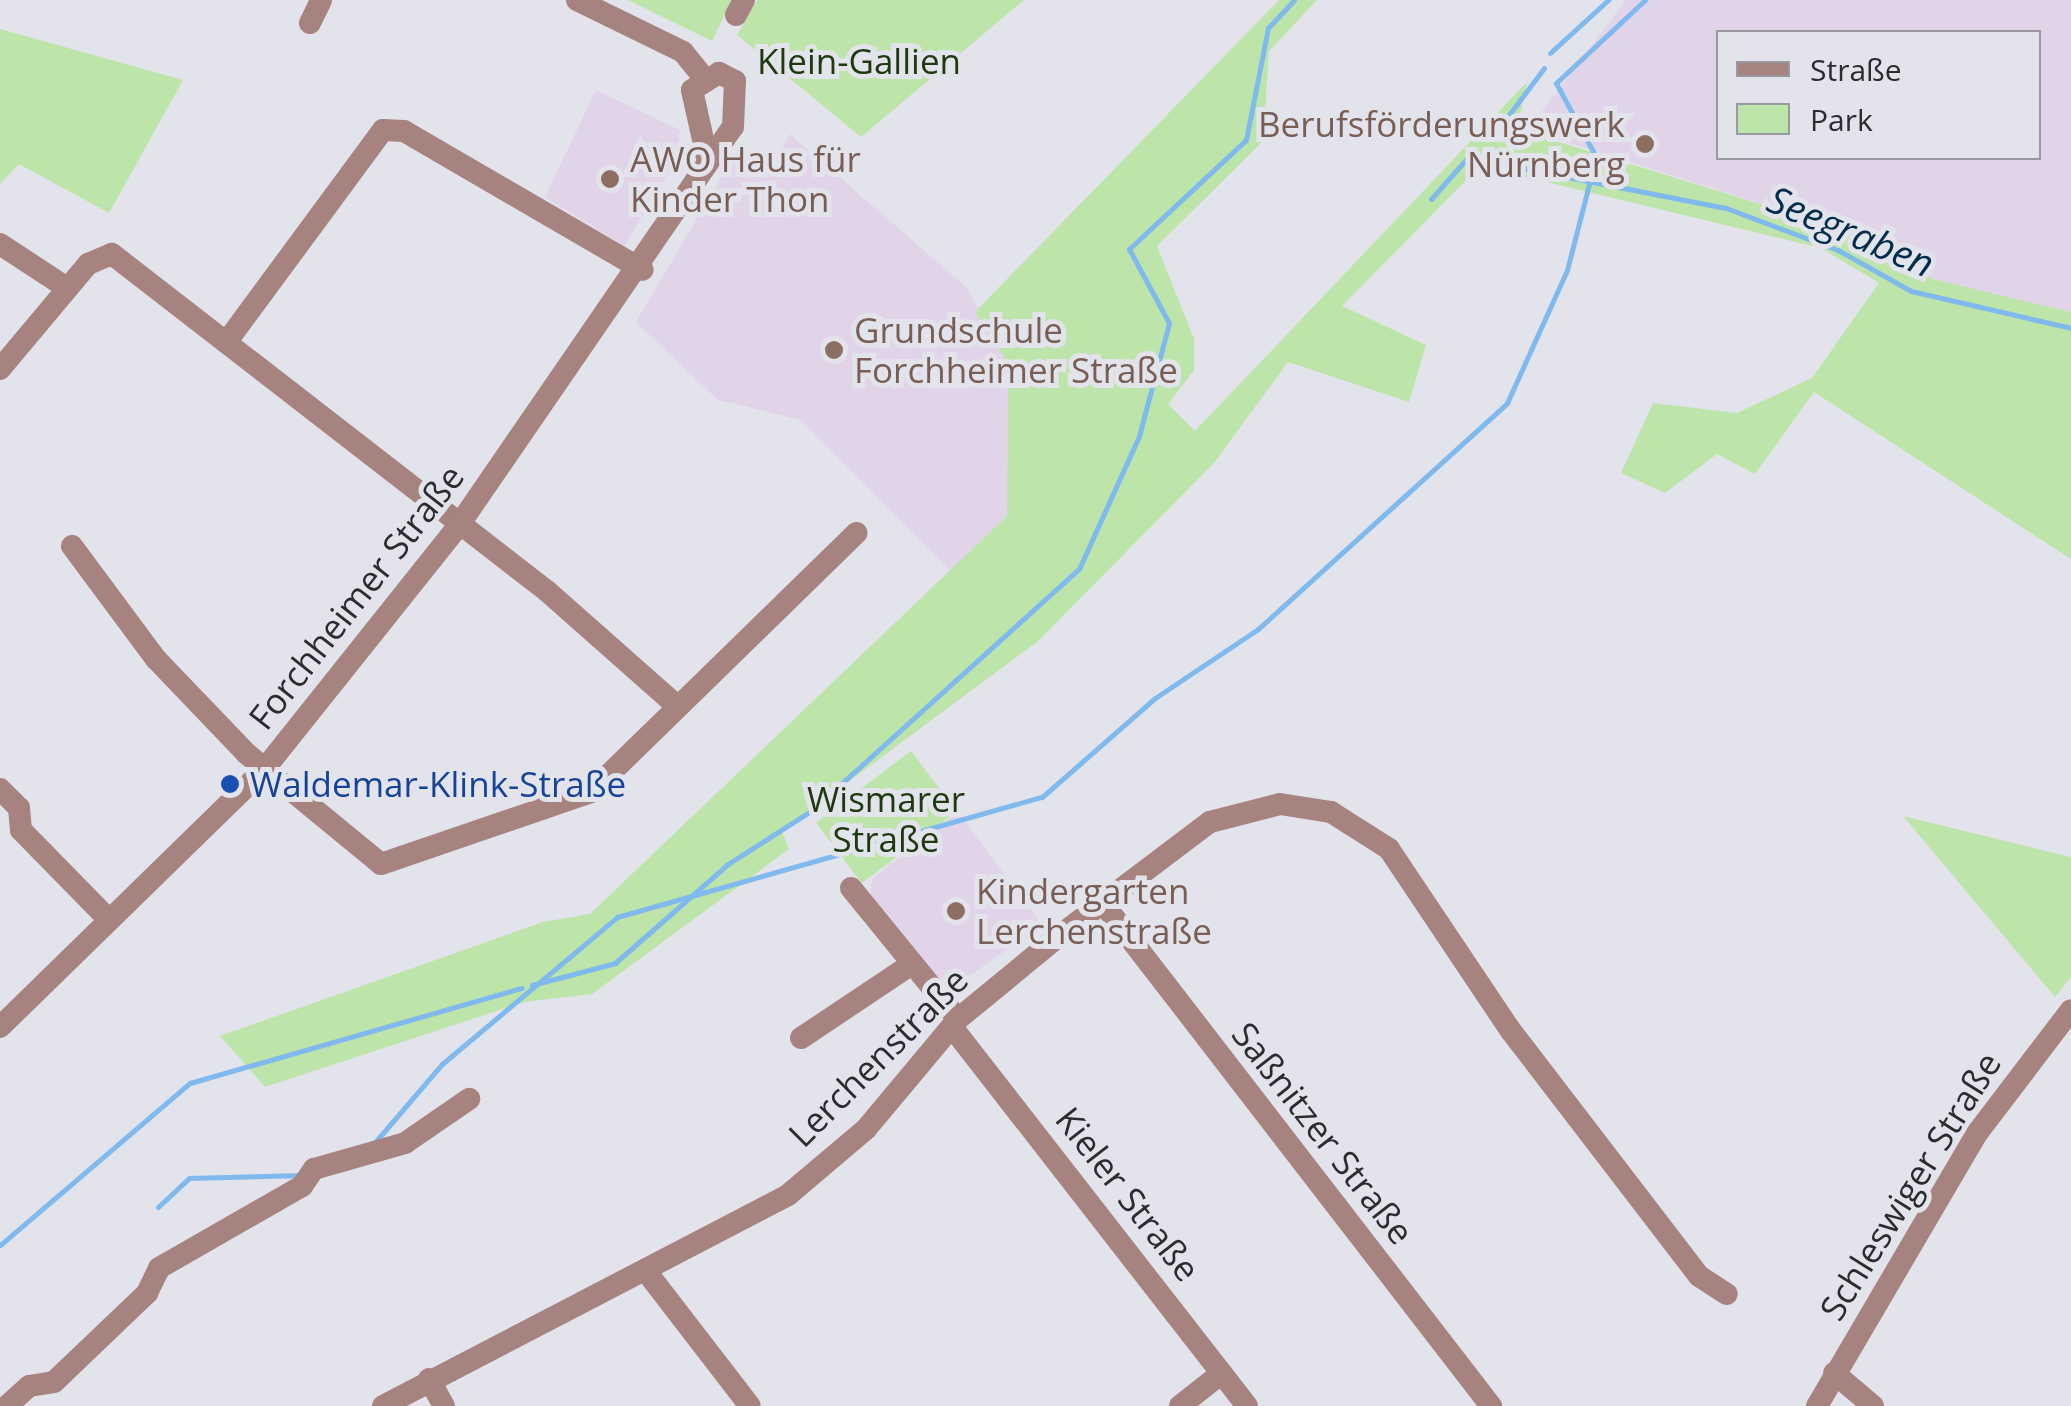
<!DOCTYPE html>
<meta charset="utf-8">
<style>
body{margin:0}
#map{position:relative;width:2071px;height:1406px;overflow:hidden;background:#e2e3eb;font-family:"Open Sans",sans-serif}
div>[style]{position:absolute}
.education>*{inset:0;background:#e1d4e8}
.green>*{inset:0;background:#bde4a9;transform-origin:0 0}
.stream>*{height:5px;margin:-2.5px;padding:0 2.5px;transform-origin:2.5px;border-radius:2.5px;background:#7fb9ee}
.minor>*{height:22px;margin:-11px;padding:0 11px;transform-origin:11px;border-radius:11px;background:#a78380}
.dots>*{width:28px;height:28px;translate:-50% -50%;box-sizing:border-box;border:5px solid #e2e3eb;border-radius:50%}
span{translate:-50% -50%;white-space:nowrap;text-align:center;line-height:1.15;-webkit-text-stroke:10px #e2e3eb;paint-order:stroke}
.park-label{font-size:35px;color:#1e390d}
.education-label{font-size:35px;color:#785e54}
.right{translate:-100% -50%;text-align:right}
.left{translate:0 -50%;text-align:left}
.street-label{font-size:35px;color:#2c2c2f}
.transit-label{font-size:35px;color:#164399}
.water-label{font-size:38px;color:#002d4e;font-style:italic}
.legend{position:absolute;left:1716px;top:30px;width:325px;height:130px;box-sizing:border-box;background:#e2e3eb;border:2px solid #999aa0;margin:0;padding:12px 18px;list-style:none;font-size:30px;color:#2c2c2f}
.legend li{display:flex;align-items:center;gap:20px;height:50px}
.legend b{width:50px;border:2px solid #999aa0}
</style>
<div id="map">
<div class="education">
<i style="clip-path:polygon(evenodd,1626px 0,2071px 0,2071px 312px,1933px 279px,1864px 236px,1528px 130px,1626px 0,1718px 32px,2038px 32px,2038px 158px,1718px 158px,1718px 32px)"></i>
<i style="clip-path:polygon(596px 90px,680px 130px,676px 161px,624px 246px,545px 197px)"></i>
<i style="clip-path:polygon(790px 134px,967px 288px,1008px 364px,1007px 515px,953px 573px,801px 420px,718px 400px,636px 322px,731px 161px,765px 178px)"></i>
<i style="clip-path:polygon(958px 812px,1042px 925px,946px 992px,870px 896px,873px 878px)"></i>
</div>
<div class="green">
<i style="clip-path:polygon(628px 0,732px 0,712px 41px)"></i>
<i style="clip-path:polygon(757px 0,1024px 0,861px 137px,737px 35px)"></i>
<i style="clip-path:polygon(1279px 0,1317px 0,1269px 51px,1263px 141px,1157px 246px,1194px 339px,1194px 370px,1168px 404px,1195px 431px,1527px 82px,1517px 129px,1864px 236px,1933px 279px,2071px 312px,2071px 559px,1814px 392px,1755px 474px,1717px 454px,1665px 493px,1621px 473px,1653px 403px,1737px 413px,1812px 378px,1879px 283px,1821px 248px,1480px 166px,1342px 306px,1426px 345px,1409px 402px,1288px 362px,1214px 463px,1037px 642px,782px 831px,789px 849px,592px 994px,524px 1002px,265px 1087px,220px 1036px,543px 922px,590px 914px,1007px 516px,1008px 364px,975px 312px)"></i>
<i style="clip-path:polygon(0 29px,183px 80px,109px 213px,19px 164px,0 184px)"></i>
<i style="left:911px;top:751px;width:76px;height:119px;rotate:53deg"></i>
<i style="clip-path:polygon(1903px 816px,2071px 857px,2071px 977px,2055px 997px)"></i>
</div>
<div class="stream">
<i style="left:1550px;top:53px;width:79px;rotate:-42.4deg"></i>
<i style="left:1499px;top:128px;width:75px;rotate:-53.1deg"></i>
<i style="left:1491px;top:162px;width:239px;rotate:11.1deg"></i>
<i style="left:1726px;top:208px;width:120px;rotate:20.6deg"></i>
<i style="left:1838px;top:250px;width:84px;rotate:29.3deg"></i>
<i style="left:1911px;top:291px;width:164px;rotate:13deg"></i>
<i style="left:1431px;top:199px;width:57px;rotate:-48.5deg"></i>
<i style="left:532px;top:985px;width:86px;rotate:-14.8deg"></i>
<i style="left:615px;top:963px;width:150px;rotate:-41.2deg"></i>
<i style="left:728px;top:864px;width:98px;rotate:-32.6deg"></i>
<i style="left:811px;top:811px;width:361px;rotate:-42.1deg"></i>
<i style="left:1079px;top:569px;width:146px;rotate:-65.7deg"></i>
<i style="left:1139px;top:436px;width:117px;rotate:-75.1deg"></i>
<i style="left:1169px;top:323px;width:84px;rotate:-118.4deg"></i>
<i style="left:1129px;top:249px;width:160px;rotate:-43deg"></i>
<i style="left:1246px;top:140px;width:114px;rotate:-78.9deg"></i>
<i style="left:1268px;top:28px;width:38px;rotate:-47deg"></i>
<i style="left:376px;top:1141px;width:101px;rotate:-49.4deg"></i>
<i style="left:442px;top:1064px;width:229px;rotate:-40deg"></i>
<i style="left:617px;top:917px;width:442px;rotate:-15.8deg"></i>
<i style="left:1042px;top:797px;width:150px;rotate:-41.2deg"></i>
<i style="left:1155px;top:698px;width:124px;rotate:-33.8deg"></i>
<i style="left:1258px;top:629px;width:336px;rotate:-42.2deg"></i>
<i style="left:1507px;top:403px;width:146px;rotate:-65.7deg"></i>
<i style="left:1567px;top:270px;width:117px;rotate:-75.6deg"></i>
<i style="left:1596px;top:157px;width:84px;rotate:-118.4deg"></i>
<i style="left:1556px;top:83px;width:122px;rotate:-43deg"></i>
<i style="left:158px;top:1207px;width:42px;rotate:-43.1deg"></i>
<i style="left:189px;top:1178px;width:114px;rotate:-1.5deg"></i>
<i style="left:0;top:1245px;width:250px;rotate:-40.5deg"></i>
<i style="left:190px;top:1083px;width:345px;rotate:-16deg"></i>
</div>
<div class="minor">
<i style="left:577px;top:0;width:118px;rotate:26.1deg"></i>
<i style="left:683px;top:52px;width:33px;rotate:51deg"></i>
<i style="left:736px;top:15px;width:17px;rotate:-62deg"></i>
<i style="left:310px;top:23px;width:25px;rotate:-64deg"></i>
<i style="left:0;top:244px;width:80px;rotate:33.3deg"></i>
<i style="left:228px;top:340px;width:261px;rotate:-53.6deg"></i>
<i style="left:383px;top:130px;width:21px;rotate:3deg"></i>
<i style="left:404px;top:131px;width:276px;rotate:30.2deg"></i>
<i style="left:0;top:369px;width:137px;rotate:-50deg"></i>
<i style="left:88px;top:264px;width:26px;rotate:-23deg"></i>
<i style="left:112px;top:254px;width:550px;rotate:37.77deg"></i>
<i style="left:547px;top:591px;width:174px;rotate:41.5deg"></i>
<i style="left:72px;top:546px;width:141px;rotate:53.4deg"></i>
<i style="left:156px;top:659px;width:132px;rotate:46.2deg"></i>
<i style="left:247px;top:754px;width:173px;rotate:39.4deg"></i>
<i style="left:381px;top:864px;width:222px;rotate:-18.9deg"></i>
<i style="left:591px;top:792px;width:371px;rotate:-44.3deg"></i>
<i style="left:0;top:789px;width:27px;rotate:45deg"></i>
<i style="left:19px;top:808px;width:22px;rotate:85deg"></i>
<i style="left:21px;top:830px;width:126px;rotate:45.6deg"></i>
<i style="left:851px;top:888px;width:169px;rotate:50.8deg"></i>
<i style="left:1102px;top:902px;width:637px;rotate:52.34deg"></i>
<i style="left:0;top:1027px;width:372px;rotate:-44.3deg"></i>
<i style="left:266px;top:767px;width:310px;rotate:-51.4deg"></i>
<i style="left:459px;top:525px;width:483px;rotate:-55.5deg"></i>
<i style="left:733px;top:127px;width:46px;rotate:-87.5deg"></i>
<i style="left:735px;top:81px;width:18px;rotate:-153deg"></i>
<i style="left:719px;top:73px;width:32px;rotate:148deg"></i>
<i style="left:692px;top:90px;width:74px;rotate:77.5deg"></i>
<i style="left:952px;top:1027px;width:480px;rotate:52.1deg"></i>
<i style="left:801px;top:1038px;width:133px;rotate:-33.7deg"></i>
<i style="left:649px;top:1275px;width:165px;rotate:52.4deg"></i>
<i style="left:1834px;top:1373px;width:51px;rotate:40.2deg"></i>
<i style="left:429px;top:1379px;width:31px;rotate:61deg"></i>
<i style="left:7px;top:1406px;width:30px;rotate:-42deg"></i>
<i style="left:29px;top:1386px;width:25px;rotate:-9deg"></i>
<i style="left:54px;top:1382px;width:129px;rotate:-43.7deg"></i>
<i style="left:147px;top:1293px;width:28px;rotate:-64deg"></i>
<i style="left:159px;top:1268px;width:165px;rotate:-29.8deg"></i>
<i style="left:302px;top:1186px;width:21px;rotate:-55deg"></i>
<i style="left:314px;top:1169px;width:95px;rotate:-15.9deg"></i>
<i style="left:405px;top:1143px;width:78px;rotate:-34.5deg"></i>
<i style="left:383px;top:1406px;width:457px;rotate:-27.5deg"></i>
<i style="left:788px;top:1195px;width:102px;rotate:-40.2deg"></i>
<i style="left:866px;top:1129px;width:143px;rotate:-50.1deg"></i>
<i style="left:958px;top:1019px;width:131px;rotate:-39.4deg"></i>
<i style="left:1059px;top:936px;width:189px;rotate:-37.1deg"></i>
<i style="left:1210px;top:822px;width:72px;rotate:-14.4deg"></i>
<i style="left:1280px;top:804px;width:52px;rotate:8.9deg"></i>
<i style="left:1331px;top:812px;width:69px;rotate:32.5deg"></i>
<i style="left:1389px;top:849px;width:219px;rotate:56.2deg"></i>
<i style="left:1511px;top:1031px;width:309px;rotate:52.5deg"></i>
<i style="left:1699px;top:1276px;width:33px;rotate:33deg"></i>
<i style="left:1180px;top:1406px;width:53px;rotate:-38.2deg"></i>
<i style="left:1817px;top:1406px;width:318px;rotate:-59.6deg"></i>
<i style="left:1978px;top:1132px;width:153px;rotate:-52.7deg"></i>
</div>
<div class="dots">
<i style="left:1645px;top:144px;background:#8d6e63"></i>
<i style="left:610px;top:179px;background:#8d6e63"></i>
<i style="left:834px;top:350px;background:#8d6e63"></i>
<i style="left:230px;top:784px;background:#1a4fb4"></i>
<i style="left:956px;top:911px;background:#8d6e63"></i>
</div>
<div class="park-label">
<span style="left:859px;top:61px">Klein-Gallien</span>
<span style="left:886px;top:819px">Wismarer<br>Straße</span>
</div>
<div class="education-label">
<span class="right" style="left:1625px;top:144px">Berufsförderungswerk<br>Nürnberg</span>
<span class="left" style="left:630px;top:179px">AWO Haus für<br>Kinder Thon</span>
<span class="left" style="left:854px;top:350px">Grundschule<br>Forchheimer Straße</span>
<span class="left" style="left:976px;top:911px">Kindergarten<br>Lerchenstraße</span>
</div>
<div class="street-label">
<span style="left:356px;top:597px;rotate:-52deg">Forchheimer Straße</span>
<span style="left:878px;top:1057px;rotate:-45deg">Lerchenstraße</span>
<span style="left:1323px;top:1133px;rotate:52deg">Saßnitzer Straße</span>
<span style="left:1910px;top:1186px;rotate:-58deg">Schleswiger Straße</span>
<span style="left:1128px;top:1194px;rotate:52deg">Kieler Straße</span>
</div>
<div class="transit-label">
<span class="left" style="left:250px;top:784px">Waldemar-Klink-Straße</span>
</div>
<div class="water-label">
<span style="left:1851px;top:231px;rotate:23deg">Seegraben</span>
</div>
<ul class="legend">
<li><b style="height:12px;background:#a78380"></b>Straße</li>
<li><b style="height:28px;background:#bde4a9"></b>Park</li>
</ul>
</div>
